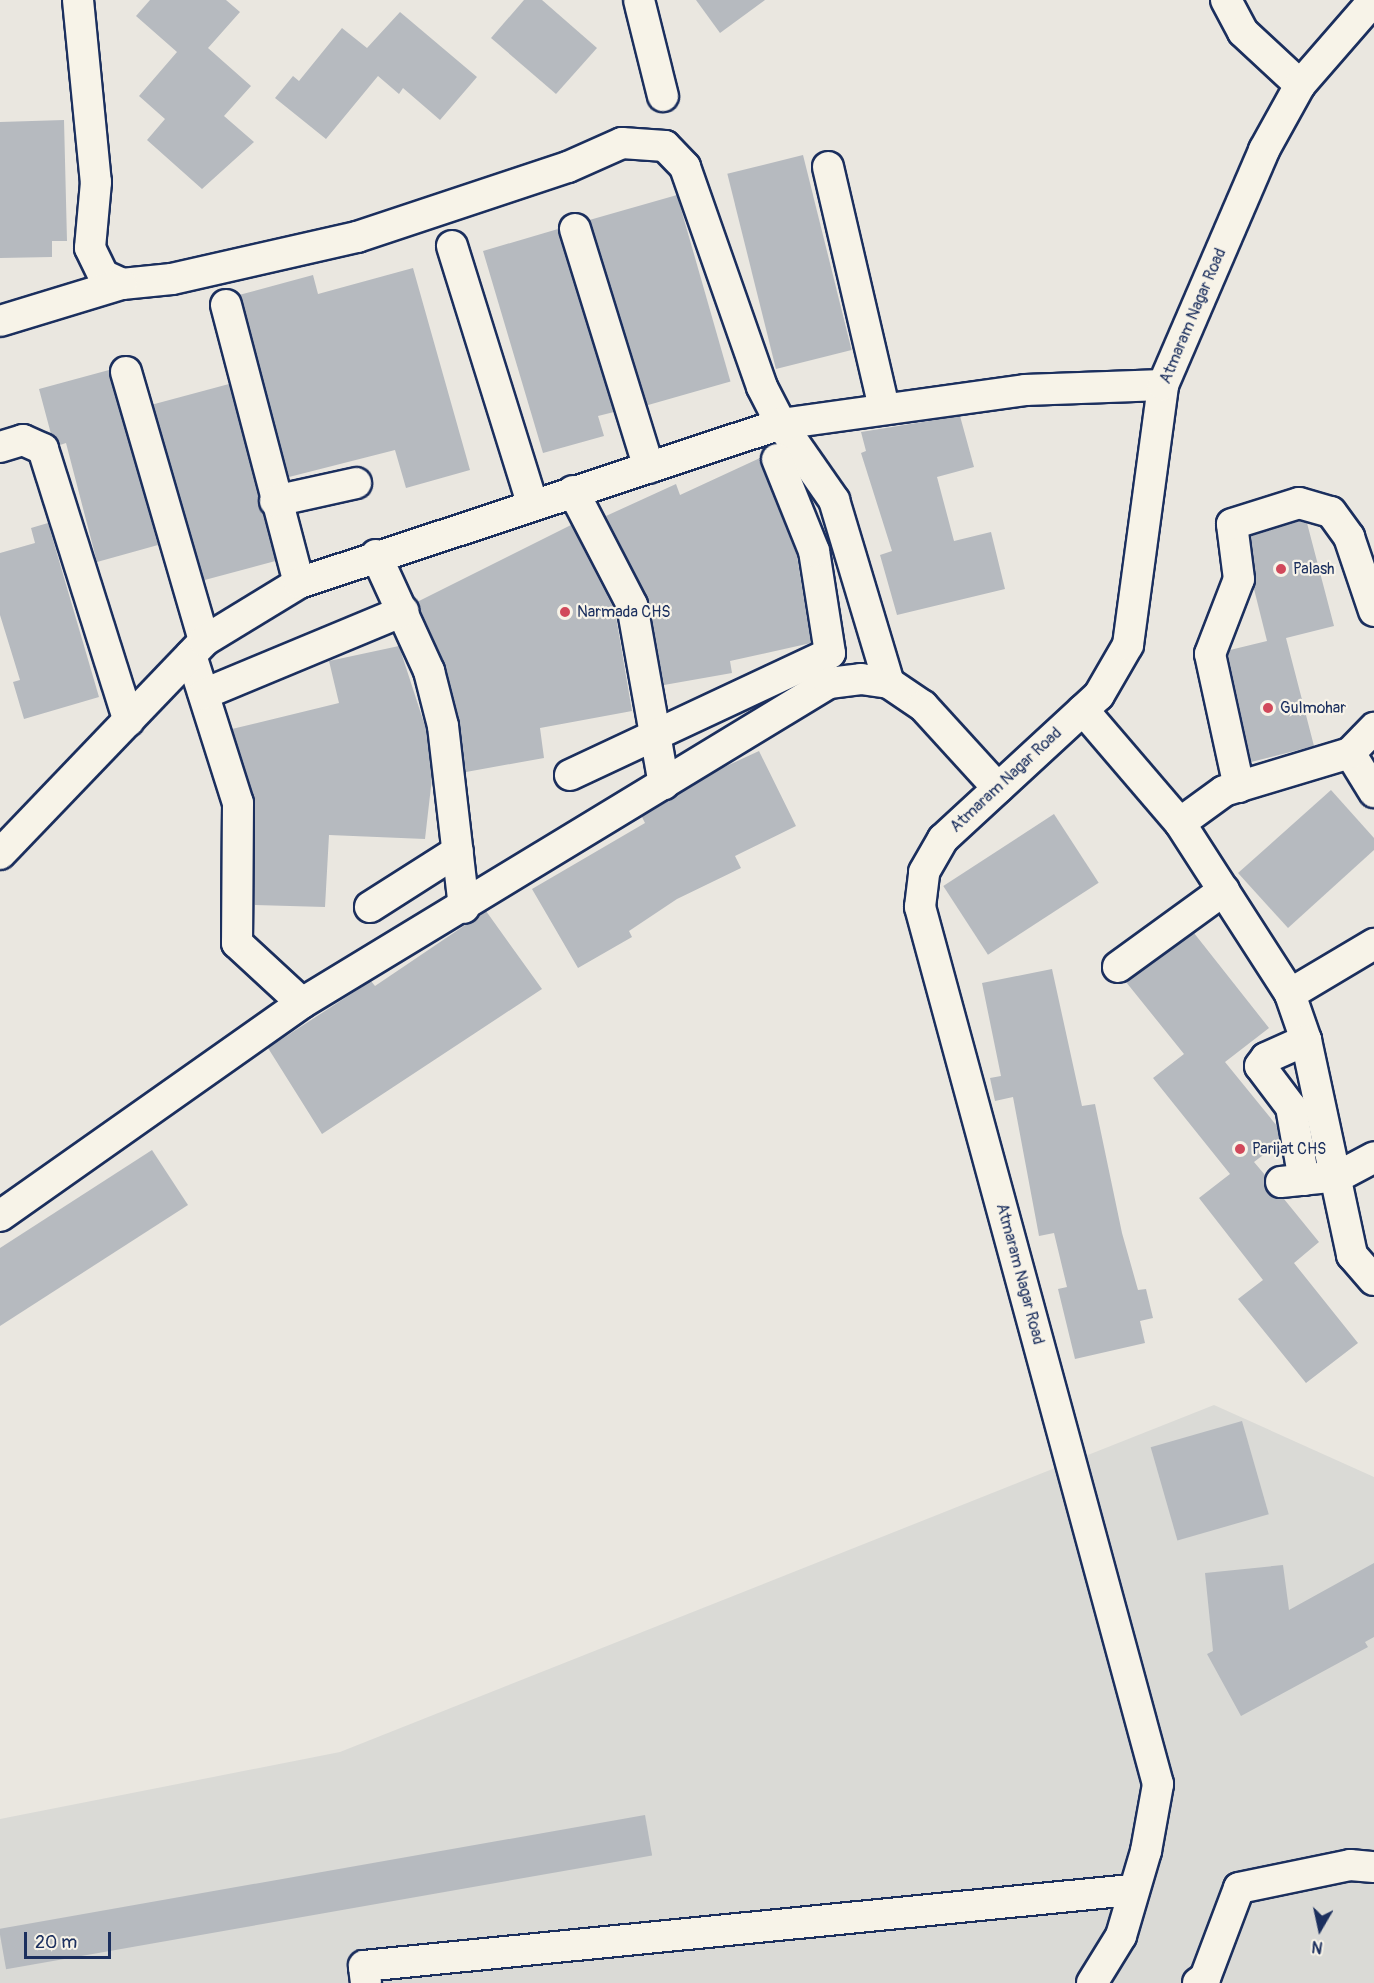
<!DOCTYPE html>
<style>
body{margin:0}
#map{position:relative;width:1374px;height:1983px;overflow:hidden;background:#eae7e0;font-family:Pangolin,sans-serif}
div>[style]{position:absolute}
.built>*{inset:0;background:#dadad6}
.building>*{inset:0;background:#b6babf;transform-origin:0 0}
.roads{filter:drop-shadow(2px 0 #1b2f5e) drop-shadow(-2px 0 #1b2f5e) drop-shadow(0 2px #1b2f5e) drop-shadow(0 -2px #1b2f5e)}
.minor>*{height:30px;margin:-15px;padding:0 15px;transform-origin:15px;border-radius:15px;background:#f7f3e8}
.dots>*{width:16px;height:16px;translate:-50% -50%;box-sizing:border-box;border:3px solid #f7f3e8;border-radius:50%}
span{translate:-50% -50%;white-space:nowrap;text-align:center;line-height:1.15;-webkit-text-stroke:4.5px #f7f3e8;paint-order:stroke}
.street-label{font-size:16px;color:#1b2f5e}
.poi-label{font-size:16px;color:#1b2f5e}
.left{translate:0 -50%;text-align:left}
.north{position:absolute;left:1290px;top:1899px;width:60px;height:60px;-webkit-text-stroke:4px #f7f3e8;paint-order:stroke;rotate:189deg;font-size:16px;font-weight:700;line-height:24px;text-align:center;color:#1b2f5e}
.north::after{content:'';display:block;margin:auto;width:21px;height:27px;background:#1b2f5e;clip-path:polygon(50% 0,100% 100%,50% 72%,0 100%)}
.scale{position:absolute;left:24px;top:1932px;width:87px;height:27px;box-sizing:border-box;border:3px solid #1b2f5e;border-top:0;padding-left:8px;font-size:18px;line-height:21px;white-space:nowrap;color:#1b2f5e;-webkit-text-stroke:4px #f7f3e8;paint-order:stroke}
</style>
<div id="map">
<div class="built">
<i style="clip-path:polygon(1214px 1405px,1374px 1477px,1374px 1983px,0 1983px,0 1819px,340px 1752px)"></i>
</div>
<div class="building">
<i style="clip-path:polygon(150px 0,226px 0,240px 12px,208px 48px,251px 86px,224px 116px,254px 142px,202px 189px,147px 140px,165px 119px,139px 96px,177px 52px,136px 16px)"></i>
<i style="clip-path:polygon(524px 0,542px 0,597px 48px,556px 94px,491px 38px)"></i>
<i style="clip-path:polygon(696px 0,765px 0,720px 33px)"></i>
<i style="clip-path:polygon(400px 12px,477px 77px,440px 120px,403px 88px,399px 94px,378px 76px,326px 139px,275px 98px,293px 76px,299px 81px,342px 28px,367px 48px)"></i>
<i style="clip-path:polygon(64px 120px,67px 241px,52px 241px,52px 257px,0 258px,0 122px)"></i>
<i style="left:803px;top:155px;width:201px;height:78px;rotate:76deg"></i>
<i style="left:677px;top:195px;width:194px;height:92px;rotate:74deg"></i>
<i style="clip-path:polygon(558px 229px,614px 412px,598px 416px,604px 436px,543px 453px,483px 251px)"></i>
<i style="clip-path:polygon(413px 268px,470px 470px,406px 488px,395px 450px,289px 477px,239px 295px,313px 275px,318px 294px)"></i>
<i style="clip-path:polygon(109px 370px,158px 545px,97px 562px,66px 443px,60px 445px,51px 434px,39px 389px)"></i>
<i style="left:229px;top:384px;width:183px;height:79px;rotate:75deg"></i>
<i style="clip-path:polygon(960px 416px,974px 467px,937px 477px,954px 541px,991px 532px,1005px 589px,897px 615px,880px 555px,892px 551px,861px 453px,866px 451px,861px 432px)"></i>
<i style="clip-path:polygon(760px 458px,797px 556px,811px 643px,730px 661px,732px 673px,664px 685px,647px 597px,606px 516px,676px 484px,680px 495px)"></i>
<i style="clip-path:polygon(1299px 521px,1307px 523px,1334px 626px,1286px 638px,1314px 746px,1251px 762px,1228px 655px,1230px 650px,1267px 641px,1254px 589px,1251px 536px)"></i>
<i style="clip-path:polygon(48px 523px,99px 697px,24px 719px,13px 682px,20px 680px,0 615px,0 553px,35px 543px,31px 528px)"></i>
<i style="clip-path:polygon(571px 525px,615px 611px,632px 711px,540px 728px,544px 758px,466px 772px,446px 667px,417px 602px)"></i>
<i style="clip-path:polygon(399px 646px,426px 729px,432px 778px,425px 839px,329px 835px,325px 907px,255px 905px,255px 803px,232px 729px,339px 703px,329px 661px)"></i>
<i style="clip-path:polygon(759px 751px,796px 826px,735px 856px,741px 868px,677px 899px,629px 931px,632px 937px,578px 968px,532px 889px,645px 823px,642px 817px,720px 769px)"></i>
<i style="clip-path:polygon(1331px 790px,1374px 838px,1374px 850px,1288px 928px,1238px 873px)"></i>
<i style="left:1054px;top:814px;width:82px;height:132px;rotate:57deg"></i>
<i style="clip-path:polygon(486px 911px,542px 989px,322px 1134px,268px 1048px,371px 981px,375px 986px)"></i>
<i style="clip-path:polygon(1194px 933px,1269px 1028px,1225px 1062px,1277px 1126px,1280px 1142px,1254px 1162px,1265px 1175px,1267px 1192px,1284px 1199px,1319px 1242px,1294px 1263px,1358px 1343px,1306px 1383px,1238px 1299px,1263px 1280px,1199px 1198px,1230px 1174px,1153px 1078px,1184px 1054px,1126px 982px)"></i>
<i style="clip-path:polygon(1052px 969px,1082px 1106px,1095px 1104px,1122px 1233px,1138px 1290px,1146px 1289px,1153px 1318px,1140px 1321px,1145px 1343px,1075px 1359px,1058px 1289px,1067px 1287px,1054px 1233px,1039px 1236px,1013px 1097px,995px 1101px,990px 1078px,1001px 1076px,982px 983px)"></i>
<i style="clip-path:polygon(152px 1150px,188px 1205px,0 1326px,0 1248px)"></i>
<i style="left:1242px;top:1421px;width:97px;height:95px;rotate:74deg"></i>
<i style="clip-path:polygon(1374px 1563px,1374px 1637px,1365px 1642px,1368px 1647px,1241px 1716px,1207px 1654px,1213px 1651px,1205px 1573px,1283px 1565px,1289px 1610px)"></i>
<i style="left:645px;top:1815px;width:41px;height:656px;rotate:80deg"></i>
</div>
<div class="roads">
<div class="minor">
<i style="left:78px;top:0;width:183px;rotate:84.4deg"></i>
<i style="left:96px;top:182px;width:66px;rotate:95.2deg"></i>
<i style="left:90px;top:248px;width:30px;rotate:64deg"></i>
<i style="left:103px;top:275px;width:21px;rotate:25deg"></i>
<i style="left:122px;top:284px;width:50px;rotate:-5.7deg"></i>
<i style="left:172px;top:279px;width:190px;rotate:-12.8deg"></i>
<i style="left:357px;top:237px;width:222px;rotate:-18.4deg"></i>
<i style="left:568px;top:167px;width:59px;rotate:-24deg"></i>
<i style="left:622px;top:143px;width:43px;rotate:4deg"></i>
<i style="left:665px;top:146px;width:29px;rotate:46deg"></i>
<i style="left:685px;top:167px;width:233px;rotate:70.7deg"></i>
<i style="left:762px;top:387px;width:42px;rotate:62.8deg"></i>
<i style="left:781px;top:424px;width:93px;rotate:55.1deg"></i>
<i style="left:834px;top:500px;width:191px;rotate:73.3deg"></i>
<i style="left:639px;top:0;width:99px;rotate:76deg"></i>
<i style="left:1226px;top:0;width:36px;rotate:62deg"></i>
<i style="left:1243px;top:32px;width:78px;rotate:42.9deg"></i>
<i style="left:828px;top:167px;width:246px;rotate:76.9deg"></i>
<i style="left:575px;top:229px;width:250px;rotate:72.8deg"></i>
<i style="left:452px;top:246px;width:269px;rotate:72.7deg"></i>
<i style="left:226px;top:305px;width:287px;rotate:75.3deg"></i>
<i style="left:0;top:321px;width:127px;rotate:-16.9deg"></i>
<i style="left:126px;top:372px;width:280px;rotate:73.8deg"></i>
<i style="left:0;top:447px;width:24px;rotate:-17deg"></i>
<i style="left:23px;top:440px;width:22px;rotate:24deg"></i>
<i style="left:43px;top:449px;width:285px;rotate:72.5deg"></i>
<i style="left:573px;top:491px;width:128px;rotate:62.6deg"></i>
<i style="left:632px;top:605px;width:182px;rotate:79.9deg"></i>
<i style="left:275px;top:501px;width:83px;rotate:-12.5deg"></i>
<i style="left:376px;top:555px;width:128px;rotate:65.4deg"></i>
<i style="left:429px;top:671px;width:57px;rotate:75.7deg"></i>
<i style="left:443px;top:726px;width:183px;rotate:83.4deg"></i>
<i style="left:191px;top:655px;width:155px;rotate:72.4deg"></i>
<i style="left:238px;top:803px;width:140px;rotate:90.4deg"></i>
<i style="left:237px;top:943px;width:88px;rotate:42.7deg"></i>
<i style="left:204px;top:694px;width:216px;rotate:-22.6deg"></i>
<i style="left:1083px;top:710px;width:149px;rotate:49.4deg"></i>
<i style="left:1180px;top:823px;width:203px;rotate:57.2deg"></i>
<i style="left:1290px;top:994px;width:49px;rotate:70.8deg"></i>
<i style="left:1306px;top:1040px;width:220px;rotate:77.9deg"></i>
<i style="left:1352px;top:1255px;width:33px;rotate:49deg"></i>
<i style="left:1350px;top:753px;width:46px;rotate:58.4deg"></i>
<i style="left:570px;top:775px;width:287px;rotate:-25.1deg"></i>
<i style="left:830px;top:653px;width:103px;rotate:-98.9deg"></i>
<i style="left:814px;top:551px;width:99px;rotate:-111.9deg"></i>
<i style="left:1239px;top:787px;width:136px;rotate:-102.3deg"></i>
<i style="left:1210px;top:654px;width:80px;rotate:-68.9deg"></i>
<i style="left:1239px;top:579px;width:55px;rotate:-97.3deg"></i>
<i style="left:1232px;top:524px;width:70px;rotate:-17.4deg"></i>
<i style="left:1299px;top:503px;width:33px;rotate:16deg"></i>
<i style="left:1331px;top:512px;width:31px;rotate:54deg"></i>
<i style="left:1349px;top:537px;width:78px;rotate:71.3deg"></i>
<i style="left:1180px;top:823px;width:54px;rotate:-36deg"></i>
<i style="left:1224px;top:791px;width:132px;rotate:-16.8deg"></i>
<i style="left:1350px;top:753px;width:35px;rotate:-46deg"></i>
<i style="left:0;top:854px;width:295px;rotate:-46.2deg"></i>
<i style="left:204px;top:641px;width:111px;rotate:-31.4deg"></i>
<i style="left:299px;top:583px;width:508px;rotate:-18.26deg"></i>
<i style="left:781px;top:424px;width:246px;rotate:-7.9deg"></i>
<i style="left:1025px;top:390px;width:138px;rotate:-2.1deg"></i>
<i style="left:370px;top:907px;width:104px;rotate:-32.5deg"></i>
<i style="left:1118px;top:967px;width:131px;rotate:-36deg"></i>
<i style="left:1290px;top:994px;width:98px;rotate:-30.8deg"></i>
<i style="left:1304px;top:1180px;width:74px;rotate:-100.1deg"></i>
<i style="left:1291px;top:1107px;width:51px;rotate:-127.1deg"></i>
<i style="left:1260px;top:1066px;width:10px;rotate:-53deg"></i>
<i style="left:1266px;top:1058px;width:44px;rotate:-24.2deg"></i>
<i style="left:1281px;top:1182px;width:58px;rotate:-5.9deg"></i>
<i style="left:1339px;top:1176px;width:40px;rotate:-28deg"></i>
<i style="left:0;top:1216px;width:370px;rotate:-35.2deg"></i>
<i style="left:302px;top:1003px;width:617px;rotate:-31.27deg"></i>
<i style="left:829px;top:683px;width:32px;rotate:-7deg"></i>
<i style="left:861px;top:679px;width:28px;rotate:8deg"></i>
<i style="left:889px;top:683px;width:41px;rotate:34.1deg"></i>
<i style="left:923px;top:706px;width:111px;rotate:47.6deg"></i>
<i style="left:366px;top:1983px;width:17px;rotate:-97deg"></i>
<i style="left:364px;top:1966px;width:771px;rotate:-5.66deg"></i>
<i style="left:1092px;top:1983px;width:55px;rotate:-58.3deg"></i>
<i style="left:1121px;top:1936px;width:89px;rotate:-73.6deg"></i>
<i style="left:1146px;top:1851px;width:68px;rotate:-79.8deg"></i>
<i style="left:1158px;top:1784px;width:909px;rotate:-105.18deg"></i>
<i style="left:920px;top:907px;width:35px;rotate:-83deg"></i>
<i style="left:924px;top:872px;width:38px;rotate:-60deg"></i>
<i style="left:943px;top:839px;width:212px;rotate:-42.7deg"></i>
<i style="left:1099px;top:695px;width:58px;rotate:-59.9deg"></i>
<i style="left:1128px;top:645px;width:262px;rotate:-82.3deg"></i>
<i style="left:1163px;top:385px;width:256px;rotate:-66.7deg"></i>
<i style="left:1264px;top:150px;width:74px;rotate:-61deg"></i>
<i style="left:1300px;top:85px;width:113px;rotate:-49deg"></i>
<i style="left:1198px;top:1983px;width:9px;rotate:-36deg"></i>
<i style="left:1205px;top:1978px;width:96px;rotate:-69.3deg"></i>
<i style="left:1239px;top:1888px;width:113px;rotate:-11.7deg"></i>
<i style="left:1350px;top:1865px;width:24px;rotate:5deg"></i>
</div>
</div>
<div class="dots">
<i style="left:1281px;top:569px;background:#d1495b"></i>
<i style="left:565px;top:612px;background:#d1495b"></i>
<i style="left:1268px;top:708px;background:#d1495b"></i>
<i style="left:1240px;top:1149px;background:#d1495b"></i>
</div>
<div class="street-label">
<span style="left:1193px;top:316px;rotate:-67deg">Atmaram Nagar Road</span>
<span style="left:1006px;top:780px;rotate:-43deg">Atmaram Nagar Road</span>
<span style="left:1020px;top:1274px;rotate:75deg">Atmaram Nagar Road</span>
</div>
<div class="poi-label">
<span class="left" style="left:1293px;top:569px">Palash</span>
<span class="left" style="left:577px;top:612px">Narmada CHS</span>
<span class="left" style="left:1280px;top:708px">Gulmohar</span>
<span class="left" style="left:1252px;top:1149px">Parijat CHS</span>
</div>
<div class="north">N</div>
<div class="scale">20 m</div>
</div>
